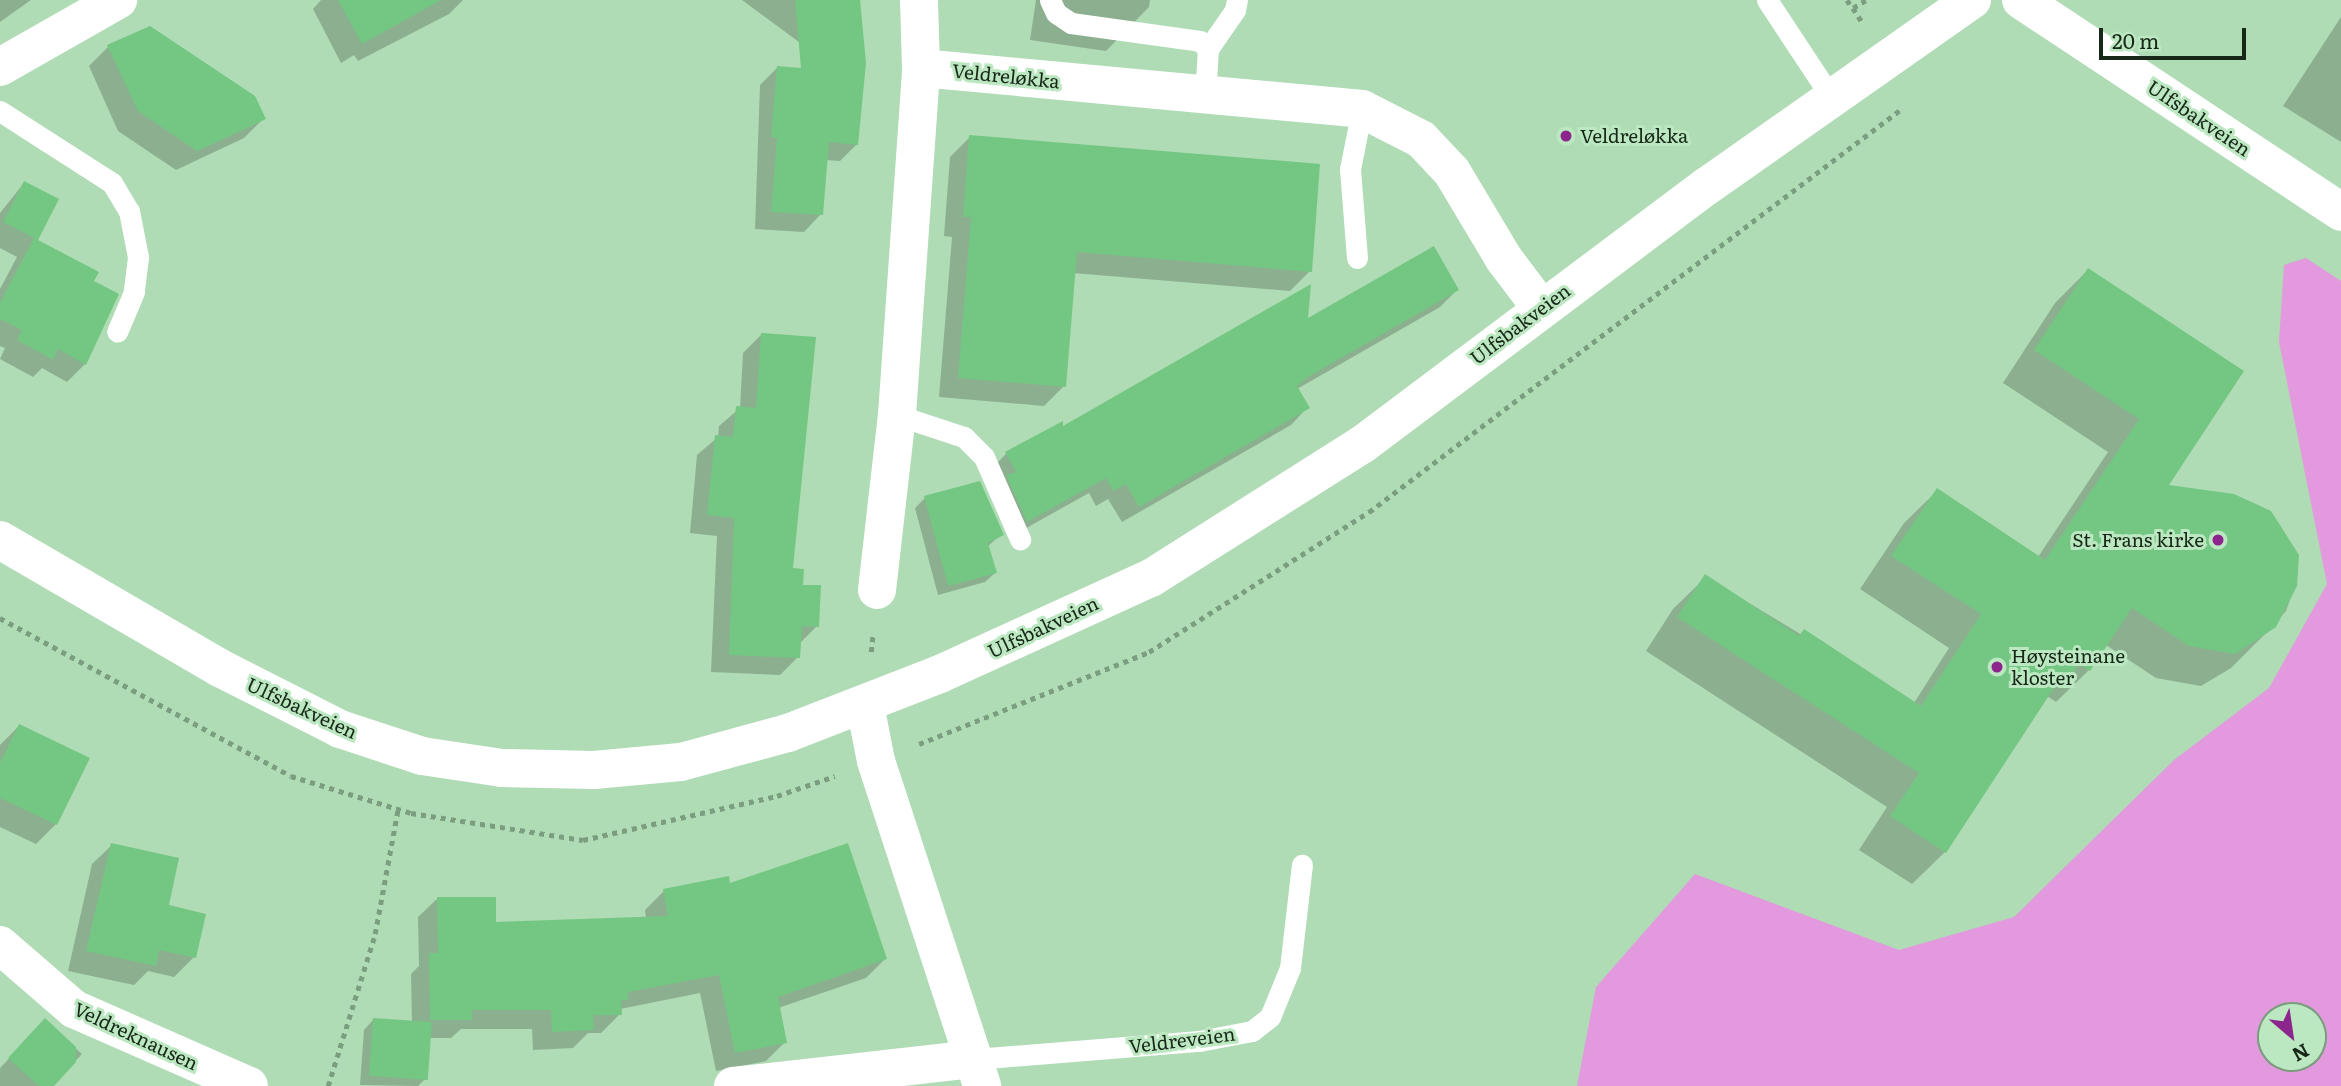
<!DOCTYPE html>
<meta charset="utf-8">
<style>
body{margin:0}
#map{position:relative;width:2341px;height:1086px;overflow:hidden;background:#afdbb5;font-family:Literata,serif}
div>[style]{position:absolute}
.green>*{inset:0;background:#e299de}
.shadow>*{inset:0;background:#0003}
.building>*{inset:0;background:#73c782;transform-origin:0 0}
.path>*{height:4.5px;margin-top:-2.25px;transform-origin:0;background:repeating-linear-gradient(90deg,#7b9e80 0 5px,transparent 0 10px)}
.lane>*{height:21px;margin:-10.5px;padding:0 10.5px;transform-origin:10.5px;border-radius:10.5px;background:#fff}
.street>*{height:38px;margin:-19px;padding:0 19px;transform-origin:19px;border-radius:19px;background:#fff}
.secondary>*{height:38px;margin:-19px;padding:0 19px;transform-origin:19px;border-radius:19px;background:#fff}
.dots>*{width:19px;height:19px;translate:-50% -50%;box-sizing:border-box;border:4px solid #bce8c1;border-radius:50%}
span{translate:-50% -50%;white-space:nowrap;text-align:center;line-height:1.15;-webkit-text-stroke:6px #bce8c1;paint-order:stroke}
.street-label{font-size:19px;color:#172819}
.poi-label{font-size:19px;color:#172819}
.left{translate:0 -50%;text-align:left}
.right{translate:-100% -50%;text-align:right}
.north{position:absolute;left:2257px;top:1002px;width:70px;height:70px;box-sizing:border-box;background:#bce8c1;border:2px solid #7a9b7e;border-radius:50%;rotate:151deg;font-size:19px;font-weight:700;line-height:28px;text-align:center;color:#172819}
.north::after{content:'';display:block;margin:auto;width:24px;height:32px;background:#8d268c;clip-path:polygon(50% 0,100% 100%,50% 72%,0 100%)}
.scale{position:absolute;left:2099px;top:28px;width:147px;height:32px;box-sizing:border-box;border:4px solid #172819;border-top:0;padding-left:9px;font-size:21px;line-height:24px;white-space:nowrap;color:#172819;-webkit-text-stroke:5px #bce8c1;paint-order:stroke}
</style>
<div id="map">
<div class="green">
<i style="clip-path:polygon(evenodd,2306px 258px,2341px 281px,2341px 1086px,1577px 1086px,1596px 987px,1695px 874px,1899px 950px,2014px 917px,2174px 760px,2269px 688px,2327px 584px,2279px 342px,2284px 265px,2306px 258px,2271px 1016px,2313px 1016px,2313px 1058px,2271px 1058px,2271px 1016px)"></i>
</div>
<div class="shadow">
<i style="clip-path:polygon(0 0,31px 0,0 22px)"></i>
<i style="clip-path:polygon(321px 0,463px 0,449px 14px,358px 61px,354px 55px,341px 63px,313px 9px)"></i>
<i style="clip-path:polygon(742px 0,859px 0,857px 144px,840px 161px,826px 160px,821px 214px,804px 232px,755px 229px,760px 85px,777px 68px,841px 73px)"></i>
<i style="clip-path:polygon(1036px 0,1150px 0,1149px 7px,1106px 51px,1030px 40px)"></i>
<i style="clip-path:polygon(2341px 17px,2341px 142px,2283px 106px)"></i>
<i style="clip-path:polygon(108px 47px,264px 118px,244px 138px,176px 170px,118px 131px,89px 66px)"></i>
<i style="clip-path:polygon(970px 137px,1310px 271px,1290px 291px,1073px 273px,1064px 386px,1044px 406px,939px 397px,952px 237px,944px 236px,950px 157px)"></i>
<i style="clip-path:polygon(24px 183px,36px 241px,91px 281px,85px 364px,67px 382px,42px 368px,33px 377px,0 359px,5px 348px,0 346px,0 289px,17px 257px,0 248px,0 213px)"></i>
<i style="clip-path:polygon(2088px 270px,2166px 487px,2233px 495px,2260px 506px,2280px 525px,2295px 586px,2286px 611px,2265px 634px,2231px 668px,2201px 686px,2156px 678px,2106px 645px,2089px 670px,2056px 702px,2047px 696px,1945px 852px,1912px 884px,1859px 850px,1887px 807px,1646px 651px,1673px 609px,1706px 577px,1914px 703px,1949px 648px,1860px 589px,1904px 523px,1937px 491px,2038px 557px,2108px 452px,2003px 383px,2055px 303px)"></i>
<i style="clip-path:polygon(1457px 290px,1440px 307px,1297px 389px,1307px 408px,1291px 425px,1122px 522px,1108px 499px,1096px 506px,1089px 493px,1010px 537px,990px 470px,1007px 453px,1306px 321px)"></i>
<i style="clip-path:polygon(761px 335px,791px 570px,817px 626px,799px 644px,798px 657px,780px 675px,711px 672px,717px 536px,690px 533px,697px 455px,718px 437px,719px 426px,740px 408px,743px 353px)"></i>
<i style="clip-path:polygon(925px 498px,1002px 534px,988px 546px,995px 573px,985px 582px,938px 595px,915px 508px)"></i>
<i style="clip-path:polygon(19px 726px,56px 824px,36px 844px,0 827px,0 745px)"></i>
<i style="clip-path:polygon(112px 845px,166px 907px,194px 957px,174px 977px,148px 971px,134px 985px,68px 971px,92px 864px)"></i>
<i style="clip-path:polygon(729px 886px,885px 959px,866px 978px,778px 1008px,785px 1042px,766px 1061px,716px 1071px,700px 993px,620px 1009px,620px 1014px,601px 1033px,588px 1033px,573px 1048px,533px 1050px,532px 1029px,461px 1029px,451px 1038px,429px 1038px,426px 1078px,418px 1086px,360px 1085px,364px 1030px,373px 1020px,412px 1023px,411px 974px,419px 966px,418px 917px,438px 898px,494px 924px,646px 918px,645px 910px,664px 891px)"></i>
<i style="clip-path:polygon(45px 1021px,82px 1054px,52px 1086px,0 1086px,0 1068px)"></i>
</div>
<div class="building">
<i style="clip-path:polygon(338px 0,441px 0,362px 44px)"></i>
<i style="clip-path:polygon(795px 0,860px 0,866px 63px,858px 145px,829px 142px,823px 215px,771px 212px,777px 138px,771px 137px,777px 66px,801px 68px)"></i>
<i style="clip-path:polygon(150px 26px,255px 96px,266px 119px,197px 151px,138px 111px,107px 45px)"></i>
<i style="clip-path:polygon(969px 135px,1320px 164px,1312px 272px,1077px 252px,1066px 387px,958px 378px,971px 217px,963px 217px)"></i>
<i style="clip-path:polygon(24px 181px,59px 199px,38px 240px,99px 272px,94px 281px,119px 294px,86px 365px,58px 349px,53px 360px,17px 340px,22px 330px,0 319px,0 303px,34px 238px,3px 222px)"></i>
<i style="clip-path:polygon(1434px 246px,1459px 290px,1308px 377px,1297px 386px,1310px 408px,1139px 507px,1126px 484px,1113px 491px,1106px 478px,1027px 522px,1006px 475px,1016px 472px,1005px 452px,1063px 421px,1063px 426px,1311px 284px,1308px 318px)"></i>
<i style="clip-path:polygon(2088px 268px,2244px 371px,2169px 485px,2234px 494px,2271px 511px,2299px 555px,2297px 586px,2276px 627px,2235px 654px,2189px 646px,2132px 608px,2090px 671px,2079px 664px,2071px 675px,2065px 671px,1946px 853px,1890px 816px,1919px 773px,1677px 617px,1705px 574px,1799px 636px,1804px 629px,1921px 706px,1981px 614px,1891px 556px,1937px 488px,2045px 560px,2139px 419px,2034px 350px)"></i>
<i style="clip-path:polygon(761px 333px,816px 337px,793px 568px,804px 569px,803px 585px,821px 585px,819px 627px,802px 626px,800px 658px,729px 655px,734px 518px,707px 515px,715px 435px,733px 437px,736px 406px,756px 408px)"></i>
<i style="clip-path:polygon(980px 481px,1004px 535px,988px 543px,997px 573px,948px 586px,924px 496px)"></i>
<i style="clip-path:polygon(19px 724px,90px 758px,57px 825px,0 798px,0 763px)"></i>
<i style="clip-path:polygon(111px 843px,179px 858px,169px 905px,206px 914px,196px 958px,159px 950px,156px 966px,86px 951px)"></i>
<i style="clip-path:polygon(848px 843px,887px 959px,778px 997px,787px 1043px,735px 1053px,719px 975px,628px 992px,628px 1000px,621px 1000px,622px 1015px,593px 1015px,594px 1030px,552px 1032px,551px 1010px,472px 1010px,472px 1020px,430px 1020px,429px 953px,438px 953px,437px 897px,496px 897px,496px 922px,668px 916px,663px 889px,729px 876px,730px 883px)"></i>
<i style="clip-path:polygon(45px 1018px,76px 1047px,76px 1062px,54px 1086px,39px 1086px,8px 1058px)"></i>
<i style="left:373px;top:1018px;width:59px;height:58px;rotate:4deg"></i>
</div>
<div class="path">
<i style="left:1847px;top:0;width:10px;rotate:53deg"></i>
<i style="left:1853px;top:8px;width:15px;rotate:-32deg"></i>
<i style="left:1853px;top:8px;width:17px;rotate:57deg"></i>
<i style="left:0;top:618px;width:331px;rotate:28.5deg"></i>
<i style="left:291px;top:776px;width:126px;rotate:17.1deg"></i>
<i style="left:411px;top:813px;width:174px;rotate:8.9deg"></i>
<i style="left:583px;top:840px;width:199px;rotate:-12.8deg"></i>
<i style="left:777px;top:796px;width:61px;rotate:-19deg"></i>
<i style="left:871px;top:652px;width:19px;rotate:-84deg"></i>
<i style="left:919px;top:744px;width:248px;rotate:-21.8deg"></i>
<i style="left:1149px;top:652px;width:261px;rotate:-32.5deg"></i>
<i style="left:1369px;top:512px;width:666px;rotate:-37.13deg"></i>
<i style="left:328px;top:1086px;width:159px;rotate:-72.8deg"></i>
<i style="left:375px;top:934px;width:127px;rotate:-79.6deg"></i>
</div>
<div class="lane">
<i style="left:1050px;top:0;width:14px;rotate:65deg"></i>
<i style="left:1056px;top:13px;width:18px;rotate:34deg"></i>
<i style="left:1071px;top:23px;width:130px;rotate:7.9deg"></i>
<i style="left:1200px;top:41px;width:11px;rotate:45deg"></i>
<i style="left:1208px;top:49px;width:47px;rotate:93.7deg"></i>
<i style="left:1767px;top:0;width:116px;rotate:56.6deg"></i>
<i style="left:1208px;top:49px;width:47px;rotate:-55.3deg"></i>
<i style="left:1235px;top:10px;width:10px;rotate:-79deg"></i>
<i style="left:0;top:111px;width:133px;rotate:32.7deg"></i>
<i style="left:112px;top:183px;width:33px;rotate:59deg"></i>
<i style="left:129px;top:211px;width:47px;rotate:78.9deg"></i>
<i style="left:138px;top:257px;width:35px;rotate:97deg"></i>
<i style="left:134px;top:292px;width:43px;rotate:113deg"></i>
<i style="left:1357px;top:258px;width:89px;rotate:-94.5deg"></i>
<i style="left:1350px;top:169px;width:61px;rotate:-78.7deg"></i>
<i style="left:897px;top:415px;width:71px;rotate:18.2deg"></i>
<i style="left:964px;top:437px;width:28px;rotate:45deg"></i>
<i style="left:984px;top:457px;width:90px;rotate:66.3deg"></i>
<i style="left:974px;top:1059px;width:226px;rotate:-4.6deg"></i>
<i style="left:1199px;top:1041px;width:54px;rotate:-10.7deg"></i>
<i style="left:1252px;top:1031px;width:23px;rotate:-38deg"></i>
<i style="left:1270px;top:1017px;width:53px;rotate:-67.8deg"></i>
<i style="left:1290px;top:968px;width:104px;rotate:-83.4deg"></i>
</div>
<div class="street">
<i style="left:2021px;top:0;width:384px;rotate:33.5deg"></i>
<i style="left:0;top:67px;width:136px;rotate:-29.6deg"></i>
<i style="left:921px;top:68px;width:443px;rotate:5.3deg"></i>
<i style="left:1362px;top:109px;width:66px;rotate:27deg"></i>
<i style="left:1421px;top:139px;width:45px;rotate:46.8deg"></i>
<i style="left:1452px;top:172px;width:101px;rotate:59.1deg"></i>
<i style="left:1504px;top:259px;width:61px;rotate:52.9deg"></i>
<i style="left:877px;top:590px;width:176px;rotate:-83.5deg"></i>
<i style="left:897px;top:415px;width:348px;rotate:-86deg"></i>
<i style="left:921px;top:68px;width:68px;rotate:-91.7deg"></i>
<i style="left:865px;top:705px;width:57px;rotate:78.9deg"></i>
<i style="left:876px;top:761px;width:342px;rotate:71.9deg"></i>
<i style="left:0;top:945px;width:98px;rotate:40.9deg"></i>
<i style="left:74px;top:1009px;width:191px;rotate:23.7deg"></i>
<i style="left:733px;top:1086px;width:243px;rotate:-6.4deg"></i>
</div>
<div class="secondary">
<i style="left:0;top:540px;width:255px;rotate:30.2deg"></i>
<i style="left:220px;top:668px;width:135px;rotate:26.9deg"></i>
<i style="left:340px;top:729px;width:86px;rotate:18.2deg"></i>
<i style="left:422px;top:756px;width:81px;rotate:8.5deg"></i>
<i style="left:502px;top:768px;width:92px;rotate:1.2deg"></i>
<i style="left:594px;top:770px;width:87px;rotate:-5.3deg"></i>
<i style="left:681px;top:762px;width:111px;rotate:-15.2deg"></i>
<i style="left:788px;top:733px;width:163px;rotate:-21.2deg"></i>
<i style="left:940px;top:674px;width:232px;rotate:-24.5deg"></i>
<i style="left:1151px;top:578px;width:251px;rotate:-32.3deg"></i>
<i style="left:1363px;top:444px;width:430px;rotate:-36.9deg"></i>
<i style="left:1707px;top:186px;width:324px;rotate:-35.1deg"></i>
</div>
<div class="dots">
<i style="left:1566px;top:136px;background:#8d268c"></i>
<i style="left:2218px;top:540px;background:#8d268c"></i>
<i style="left:1997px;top:667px;background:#8d268c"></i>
</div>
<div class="street-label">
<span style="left:1006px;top:76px;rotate:6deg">Veldreløkka</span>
<span style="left:2199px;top:118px;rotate:34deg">Ulfsbakveien</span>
<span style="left:1520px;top:324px;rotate:-37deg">Ulfsbakveien</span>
<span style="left:1043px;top:627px;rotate:-25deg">Ulfsbakveien</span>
<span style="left:302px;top:708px;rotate:25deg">Ulfsbakveien</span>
<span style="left:136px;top:1036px;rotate:25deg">Veldreknausen</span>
<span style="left:1182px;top:1040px;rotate:-7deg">Veldreveien</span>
</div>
<div class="poi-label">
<span class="left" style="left:1580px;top:136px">Veldreløkka</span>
<span class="right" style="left:2204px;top:540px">St. Frans kirke</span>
<span class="left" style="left:2011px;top:667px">Høysteinane<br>kloster</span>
</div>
<div class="north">N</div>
<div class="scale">20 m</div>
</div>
